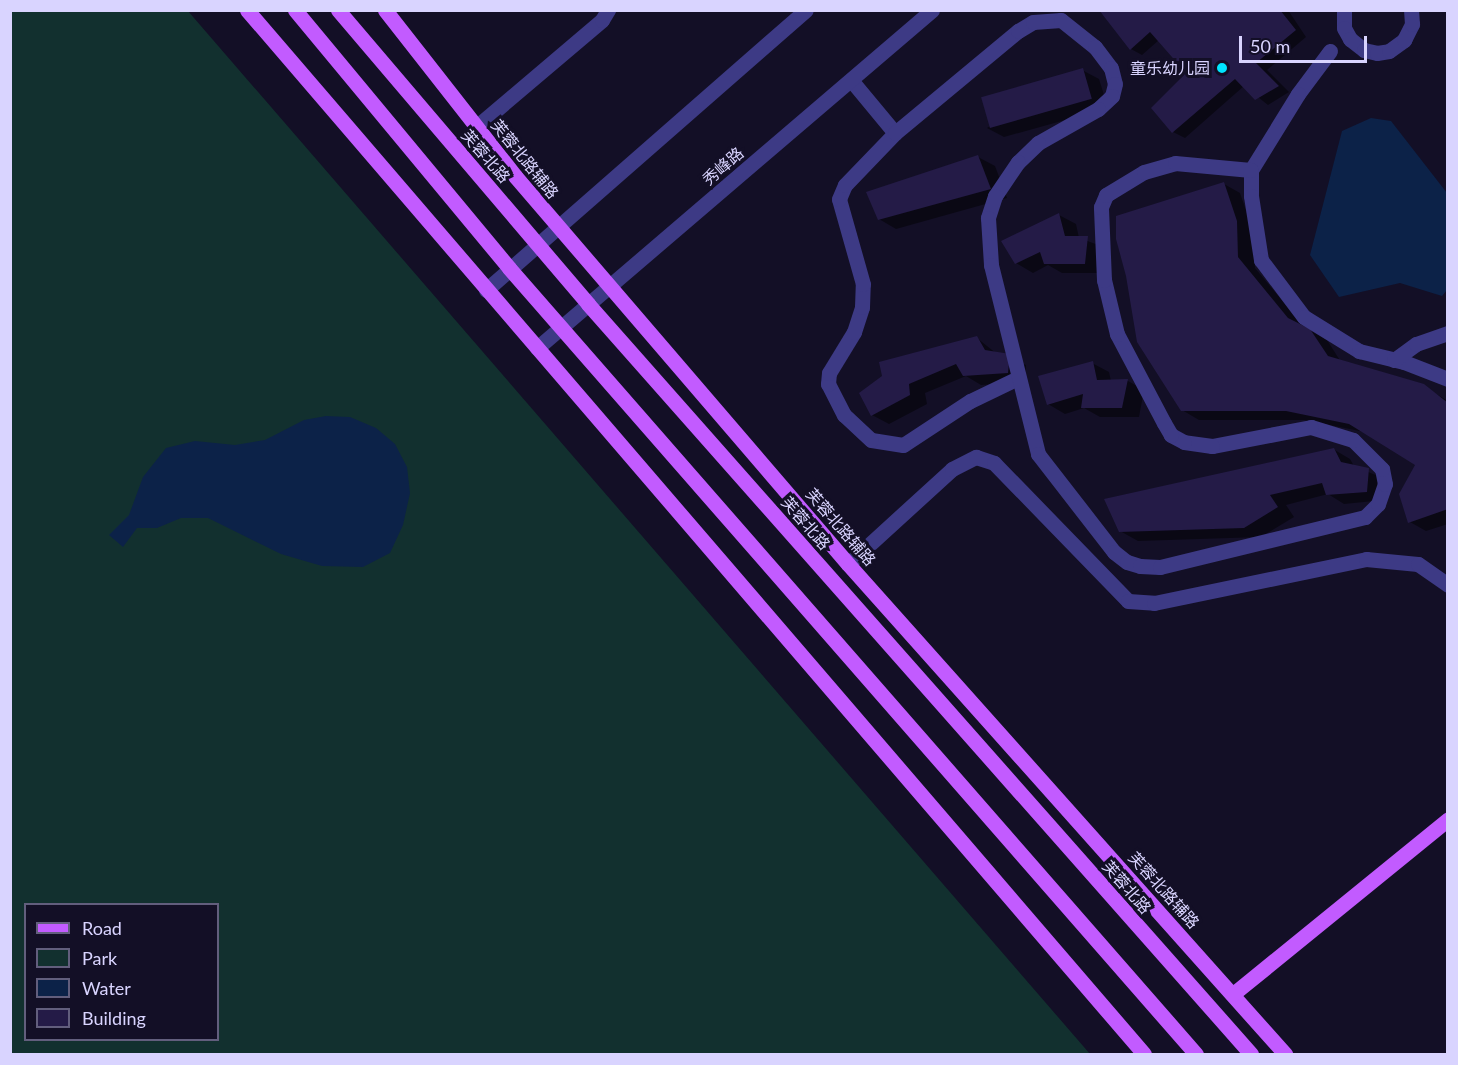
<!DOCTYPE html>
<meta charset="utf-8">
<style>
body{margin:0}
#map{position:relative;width:1458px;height:1065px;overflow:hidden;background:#130f26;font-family:Lato,"Noto Sans SC",sans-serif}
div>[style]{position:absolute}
.green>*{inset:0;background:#12302f}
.water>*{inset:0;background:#0c2248}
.shadow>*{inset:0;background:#0007}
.building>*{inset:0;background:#241b47;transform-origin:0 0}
.minor>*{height:15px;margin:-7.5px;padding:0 7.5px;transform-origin:7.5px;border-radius:7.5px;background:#3d3a85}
.major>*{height:15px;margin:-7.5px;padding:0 7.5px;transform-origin:7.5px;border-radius:7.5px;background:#c25bff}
.dots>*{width:16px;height:16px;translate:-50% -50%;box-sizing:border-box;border:3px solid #130f26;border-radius:50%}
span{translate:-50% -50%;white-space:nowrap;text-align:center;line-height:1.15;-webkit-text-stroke:6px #130f26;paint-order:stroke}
.poi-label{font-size:16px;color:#d9d4ff}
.right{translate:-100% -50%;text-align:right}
.street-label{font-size:16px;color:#d9d4ff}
.frame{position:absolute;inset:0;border:12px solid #d9d4ff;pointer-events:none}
.legend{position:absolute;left:24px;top:903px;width:195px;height:138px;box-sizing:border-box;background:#130f26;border:2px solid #625e7d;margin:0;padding:8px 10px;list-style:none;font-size:18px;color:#d9d4ff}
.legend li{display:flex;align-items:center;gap:12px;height:30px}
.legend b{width:30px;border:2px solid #625e7d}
.scale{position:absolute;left:1239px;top:36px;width:128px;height:27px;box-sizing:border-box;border:3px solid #d9d4ff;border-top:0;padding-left:8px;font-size:18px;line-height:21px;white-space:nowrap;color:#d9d4ff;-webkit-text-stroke:4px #130f26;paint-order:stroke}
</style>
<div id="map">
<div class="green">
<i style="clip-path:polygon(evenodd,10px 11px,188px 11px,1090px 1054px,11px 1054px,10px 11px,26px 904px,218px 904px,218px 1040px,26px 1040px,26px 904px)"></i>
</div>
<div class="water">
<i style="clip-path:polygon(1371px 118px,1391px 121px,1447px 193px,1447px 290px,1442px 296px,1400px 283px,1339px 297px,1310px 255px,1342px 131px)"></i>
<i style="clip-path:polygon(326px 416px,350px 417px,376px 428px,395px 444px,407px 467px,410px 493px,403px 525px,390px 553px,363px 567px,322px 566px,281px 554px,208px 518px,181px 518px,157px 528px,137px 528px,123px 547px,109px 535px,129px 515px,143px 477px,166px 448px,195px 441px,235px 445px,265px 440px,304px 420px)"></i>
</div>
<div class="shadow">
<i style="clip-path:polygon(1101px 10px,1288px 10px,1306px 37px,1267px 70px,1289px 92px,1268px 105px,1244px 86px,1185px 138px,1173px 132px,1188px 73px,1159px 40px,1142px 55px,1131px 49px)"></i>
<i style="clip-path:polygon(1082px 70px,1099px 79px,1108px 108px,1004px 137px,987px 128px)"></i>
<i style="clip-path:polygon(978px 157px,995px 166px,1007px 198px,896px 229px,879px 219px)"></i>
<i style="clip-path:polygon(1224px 184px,1240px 193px,1253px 231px,1255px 268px,1304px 327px,1327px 340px,1341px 362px,1423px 386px,1448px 401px,1448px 524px,1426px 531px,1410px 522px,1417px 465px,1365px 432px,1304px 420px,1199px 420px,1182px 410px)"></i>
<i style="clip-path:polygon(1059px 215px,1076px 224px,1079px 238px,1104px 247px,1102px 273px,1062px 273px,1048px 265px,1033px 273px,1016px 263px)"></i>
<i style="clip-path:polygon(977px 338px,997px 354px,1026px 365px,1025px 382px,981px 385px,966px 376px,925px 393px,927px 404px,889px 424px,872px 415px,861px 394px)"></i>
<i style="clip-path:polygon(1092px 363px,1109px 372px,1111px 381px,1128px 381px,1144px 390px,1139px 417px,1100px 417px,1084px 408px,1065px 414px,1048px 404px)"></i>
<i style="clip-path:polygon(1333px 449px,1350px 459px,1354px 466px,1385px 479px,1384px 500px,1344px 504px,1328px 494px,1286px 505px,1294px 517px,1261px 537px,1138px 541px,1120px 531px)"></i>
</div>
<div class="building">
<i style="clip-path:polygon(1099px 10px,1280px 10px,1296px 30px,1256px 63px,1279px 86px,1255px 100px,1235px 79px,1172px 133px,1151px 108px,1186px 73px,1150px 32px,1130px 50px)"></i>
<i style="left:1083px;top:68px;width:32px;height:106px;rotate:74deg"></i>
<i style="clip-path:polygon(978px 155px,991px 189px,878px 220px,866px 192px)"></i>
<i style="clip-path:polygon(1224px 182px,1237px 221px,1238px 257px,1288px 318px,1310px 329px,1328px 356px,1424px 384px,1448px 403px,1448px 509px,1408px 523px,1399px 494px,1415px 465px,1349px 424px,1286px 411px,1181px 411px,1137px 342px,1126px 276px,1116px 239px,1116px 216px)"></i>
<i style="clip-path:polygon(1059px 213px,1065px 236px,1088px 236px,1085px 264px,1044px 264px,1040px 252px,1015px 264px,1001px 241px)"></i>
<i style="clip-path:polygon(977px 336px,985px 350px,1010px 354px,1008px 373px,963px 376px,956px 364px,909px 384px,910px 395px,871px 416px,859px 393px,882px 376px,879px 362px)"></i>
<i style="clip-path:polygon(1093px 361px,1097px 380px,1128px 379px,1122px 408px,1081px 408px,1083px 394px,1047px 405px,1038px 376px)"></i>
<i style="clip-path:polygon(1334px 448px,1341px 462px,1369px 468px,1367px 492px,1326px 495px,1322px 483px,1270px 495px,1278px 507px,1244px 528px,1119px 532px,1104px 499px)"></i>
</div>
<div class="minor">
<i style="left:1344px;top:10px;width:18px;rotate:90deg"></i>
<i style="left:1344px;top:28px;width:13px;rotate:61deg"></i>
<i style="left:1350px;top:39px;width:18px;rotate:38deg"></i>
<i style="left:1364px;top:50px;width:13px;rotate:13deg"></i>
<i style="left:1377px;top:53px;width:12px;rotate:-9deg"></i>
<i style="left:1389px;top:51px;width:19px;rotate:-36deg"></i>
<i style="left:1404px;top:40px;width:18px;rotate:-63deg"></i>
<i style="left:1412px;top:24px;width:14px;rotate:-94deg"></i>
<i style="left:1330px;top:51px;width:54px;rotate:126.7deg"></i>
<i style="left:1298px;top:94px;width:89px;rotate:121.7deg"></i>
<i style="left:1251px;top:170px;width:26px;rotate:90deg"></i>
<i style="left:1251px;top:196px;width:65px;rotate:81.1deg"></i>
<i style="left:1261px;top:260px;width:71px;rotate:53deg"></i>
<i style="left:1304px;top:317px;width:65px;rotate:31.7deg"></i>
<i style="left:1359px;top:351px;width:46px;rotate:13.7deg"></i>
<i style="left:1404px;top:362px;width:47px;rotate:21.1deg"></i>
<i style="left:851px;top:80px;width:69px;rotate:50.3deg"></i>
<i style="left:476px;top:127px;width:165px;rotate:-40.3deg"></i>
<i style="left:602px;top:20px;width:12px;rotate:-59deg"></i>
<i style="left:486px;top:290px;width:425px;rotate:-41.2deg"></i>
<i style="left:537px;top:348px;width:520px;rotate:-40.55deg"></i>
<i style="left:1394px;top:360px;width:27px;rotate:-36deg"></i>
<i style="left:1416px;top:344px;width:34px;rotate:-19deg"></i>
<i style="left:1018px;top:378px;width:53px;rotate:154.4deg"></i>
<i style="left:970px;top:401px;width:80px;rotate:146.7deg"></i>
<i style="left:903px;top:445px;width:32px;rotate:-171deg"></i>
<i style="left:871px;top:440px;width:37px;rotate:-137deg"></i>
<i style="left:844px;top:415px;width:35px;rotate:-117deg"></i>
<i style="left:828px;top:384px;width:11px;rotate:-85deg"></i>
<i style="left:829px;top:373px;width:48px;rotate:-58.6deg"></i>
<i style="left:854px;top:332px;width:26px;rotate:-72deg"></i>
<i style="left:862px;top:307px;width:23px;rotate:-88deg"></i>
<i style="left:863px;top:284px;width:88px;rotate:-105.8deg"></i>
<i style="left:839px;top:199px;width:15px;rotate:-67deg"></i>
<i style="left:845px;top:185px;width:72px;rotate:-46.1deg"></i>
<i style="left:895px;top:133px;width:160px;rotate:-39.7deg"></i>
<i style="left:1018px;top:31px;width:17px;rotate:-31deg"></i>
<i style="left:1033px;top:22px;width:28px;rotate:-4deg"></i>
<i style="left:1061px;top:20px;width:43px;rotate:38.5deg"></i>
<i style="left:1095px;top:47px;width:26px;rotate:53deg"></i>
<i style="left:1111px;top:68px;width:16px;rotate:76deg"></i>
<i style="left:1115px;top:84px;width:12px;rotate:104deg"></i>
<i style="left:1112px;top:96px;width:19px;rotate:137deg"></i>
<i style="left:1098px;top:109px;width:69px;rotate:150.5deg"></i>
<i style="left:1038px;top:143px;width:28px;rotate:136deg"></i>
<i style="left:1018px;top:162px;width:41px;rotate:124.1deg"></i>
<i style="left:995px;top:196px;width:23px;rotate:108deg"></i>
<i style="left:988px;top:218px;width:47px;rotate:86.3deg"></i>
<i style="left:991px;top:265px;width:195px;rotate:76deg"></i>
<i style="left:1038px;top:454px;width:124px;rotate:52.2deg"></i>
<i style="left:1114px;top:552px;width:16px;rotate:38deg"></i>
<i style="left:1127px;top:562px;width:14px;rotate:17deg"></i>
<i style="left:1140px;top:566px;width:20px;rotate:3deg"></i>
<i style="left:1160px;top:567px;width:211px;rotate:-13.7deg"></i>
<i style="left:1365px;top:517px;width:18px;rotate:-45deg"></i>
<i style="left:1378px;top:504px;width:21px;rotate:-71deg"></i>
<i style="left:1385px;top:484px;width:15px;rotate:-101deg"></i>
<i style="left:1382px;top:469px;width:41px;rotate:-135deg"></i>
<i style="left:1353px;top:440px;width:44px;rotate:-162.8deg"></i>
<i style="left:1311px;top:427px;width:101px;rotate:169.1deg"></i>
<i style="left:1212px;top:446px;width:28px;rotate:-172deg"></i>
<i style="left:1184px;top:442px;width:15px;rotate:-152deg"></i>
<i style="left:1171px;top:435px;width:14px;rotate:-120deg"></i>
<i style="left:1164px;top:423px;width:101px;rotate:-117.8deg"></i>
<i style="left:1117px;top:334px;width:56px;rotate:-103.5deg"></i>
<i style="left:1104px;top:280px;width:73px;rotate:-92.4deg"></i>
<i style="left:1101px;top:207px;width:13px;rotate:-67deg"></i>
<i style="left:1106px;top:195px;width:44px;rotate:-31.2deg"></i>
<i style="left:1144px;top:172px;width:32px;rotate:-16deg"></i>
<i style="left:1175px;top:163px;width:76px;rotate:5.3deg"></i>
<i style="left:848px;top:564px;width:141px;rotate:-42.4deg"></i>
<i style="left:952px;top:469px;width:27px;rotate:-27deg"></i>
<i style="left:976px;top:457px;width:19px;rotate:18deg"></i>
<i style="left:994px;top:463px;width:192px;rotate:45.8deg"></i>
<i style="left:1128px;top:601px;width:26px;rotate:4deg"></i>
<i style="left:1154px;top:603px;width:217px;rotate:-11.7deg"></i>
<i style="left:1366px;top:559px;width:52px;rotate:5.5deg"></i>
<i style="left:1418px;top:564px;width:37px;rotate:35deg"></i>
</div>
<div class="major">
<i style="left:247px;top:10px;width:1376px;rotate:49.33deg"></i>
<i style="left:295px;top:10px;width:335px;rotate:50.3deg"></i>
<i style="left:509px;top:268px;width:1044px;rotate:48.85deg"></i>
<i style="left:338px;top:10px;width:386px;rotate:49.6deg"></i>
<i style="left:588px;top:304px;width:1001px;rotate:48.52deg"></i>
<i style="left:385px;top:10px;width:211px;rotate:51.9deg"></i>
<i style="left:515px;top:176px;width:511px;rotate:49.36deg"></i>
<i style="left:848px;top:564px;width:657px;rotate:48.27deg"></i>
<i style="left:1233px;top:994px;width:277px;rotate:-39.1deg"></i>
</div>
<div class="dots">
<i style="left:1222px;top:68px;background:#00e5ff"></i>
</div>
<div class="poi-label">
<span class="right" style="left:1210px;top:68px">童乐幼儿园</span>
</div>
<div class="street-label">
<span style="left:486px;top:156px;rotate:49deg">芙蓉北路</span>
<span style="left:525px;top:159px;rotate:51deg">芙蓉北路辅路</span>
<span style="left:723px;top:166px;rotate:-41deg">秀峰路</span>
<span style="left:806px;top:523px;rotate:49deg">芙蓉北路</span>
<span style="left:841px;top:527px;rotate:49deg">芙蓉北路辅路</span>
<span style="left:1127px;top:887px;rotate:49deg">芙蓉北路</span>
<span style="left:1164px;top:890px;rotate:48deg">芙蓉北路辅路</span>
</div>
<div class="frame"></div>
<ul class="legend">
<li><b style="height:8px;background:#c25bff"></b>Road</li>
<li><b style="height:16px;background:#12302f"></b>Park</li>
<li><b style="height:16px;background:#0c2248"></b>Water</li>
<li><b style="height:16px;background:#241b47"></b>Building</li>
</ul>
<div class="scale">50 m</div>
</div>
